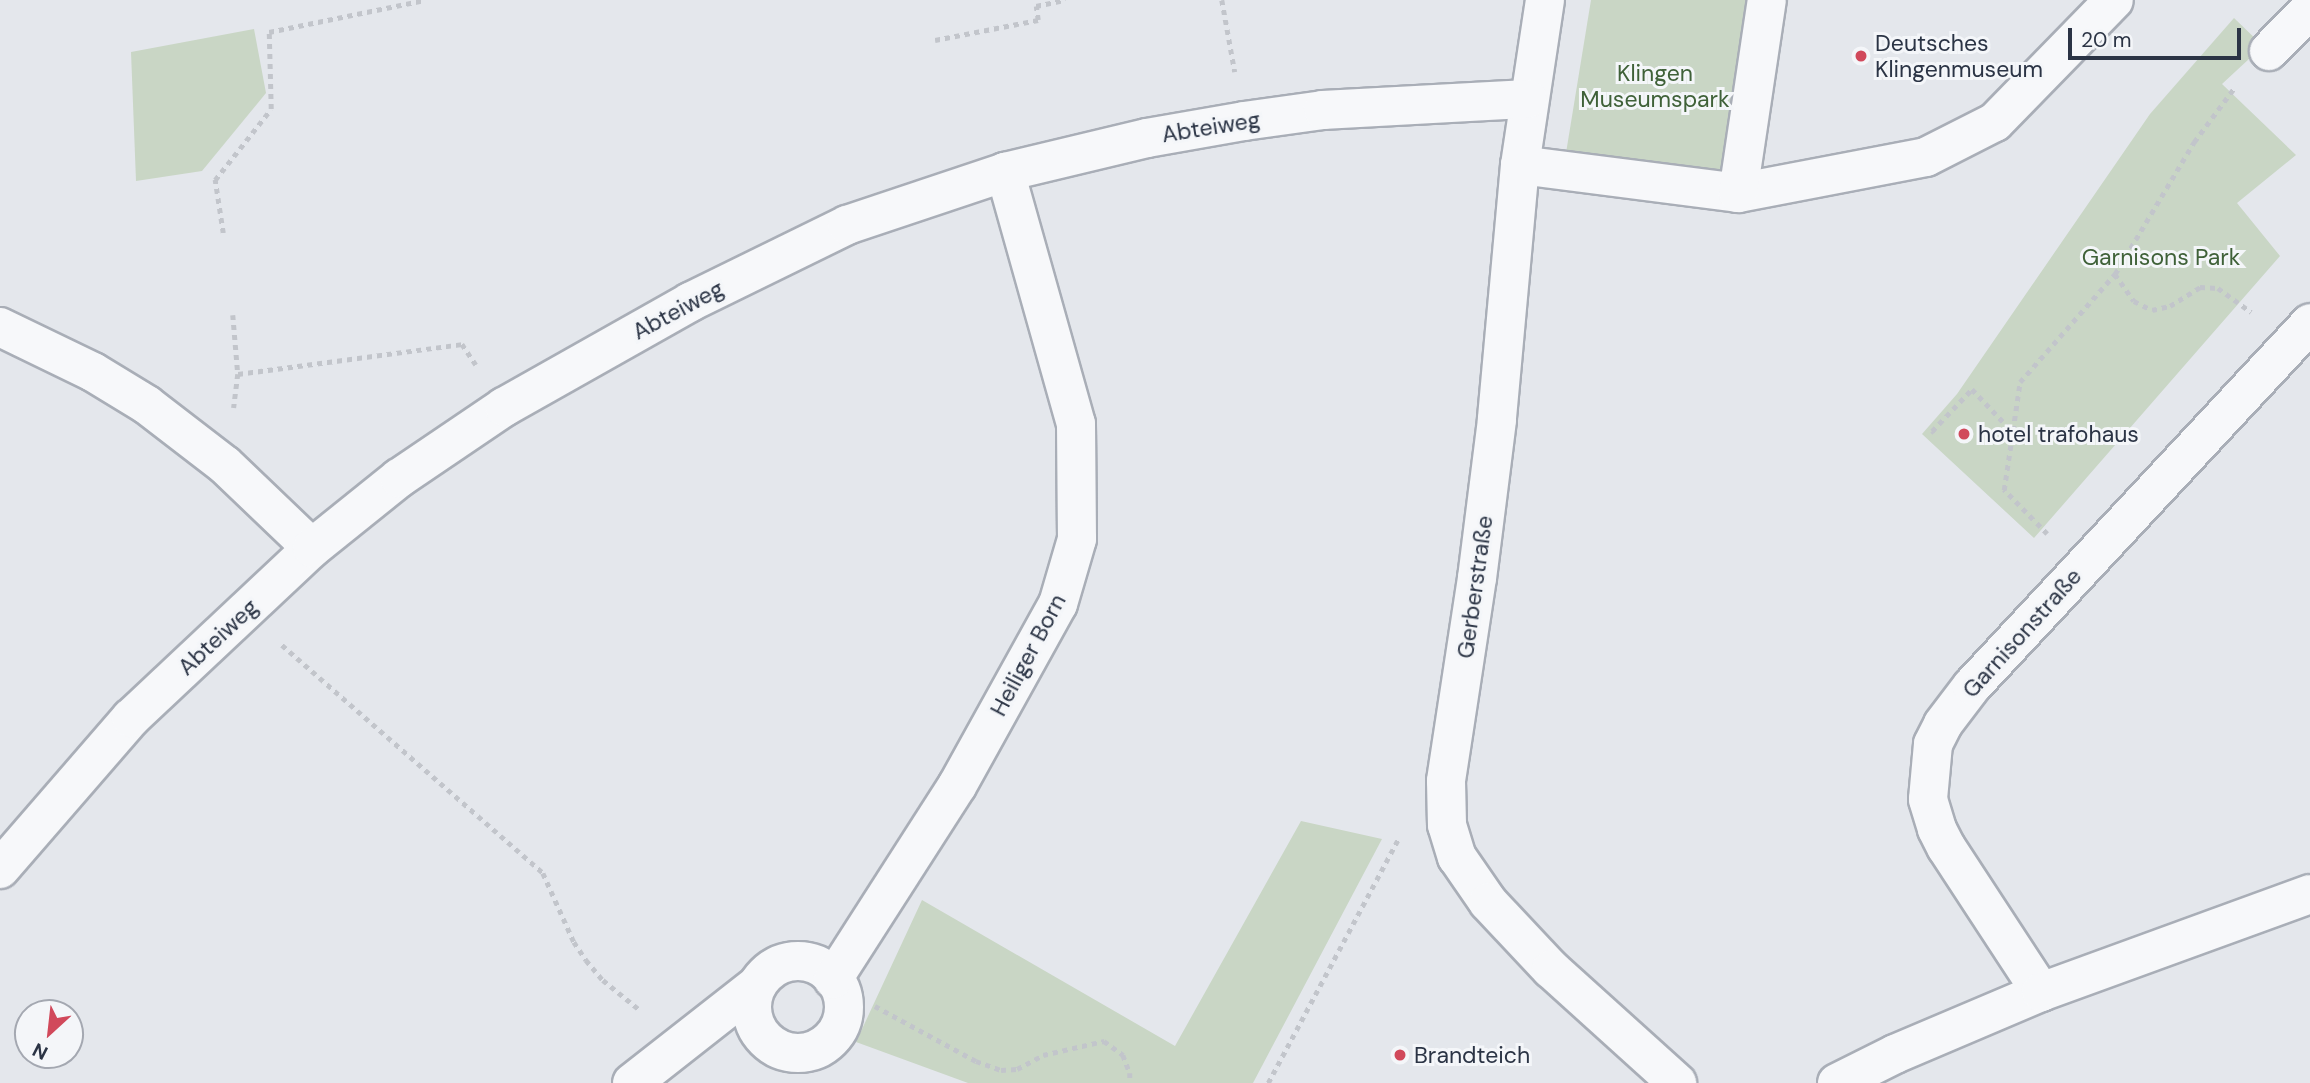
<!DOCTYPE html>
<meta charset="utf-8">
<style>
body{margin:0}
#map{position:relative;width:2310px;height:1083px;overflow:hidden;background:#e4e7ec;font-family:"DM Sans",sans-serif}
div>[style]{position:absolute}
.green>*{inset:0;background:#c9d6c5}
.path>*{height:4.5px;margin-top:-2.25px;transform-origin:0;background:repeating-linear-gradient(90deg,#c2c5cb 0 5px,transparent 0 10px)}
.roads{filter:drop-shadow(2px 0 #a9aeb7) drop-shadow(-2px 0 #a9aeb7) drop-shadow(0 2px #a9aeb7) drop-shadow(0 -2px #a9aeb7)}
.minor>*{height:38px;margin:-19px;padding:0 19px;transform-origin:19px;border-radius:19px;background:#f7f8fa}
.minor>.ring{margin:-19px;padding:0;box-sizing:content-box;background:none;border:38px solid #f7f8fa;border-radius:50%}
.dots>*{width:19px;height:19px;translate:-50% -50%;box-sizing:border-box;border:4px solid #f4f6f9;border-radius:50%}
span{translate:-50% -50%;white-space:nowrap;text-align:center;line-height:1.15;-webkit-text-stroke:6px #f4f6f9;paint-order:stroke}
.poi-label{font-size:23px;color:#2b3445}
.left{translate:0 -50%;text-align:left}
.park-label{font-size:23px;color:#3f6138}
.street-label{font-size:23px;color:#2b3445}
.north{position:absolute;left:14px;top:999px;width:70px;height:70px;box-sizing:border-box;background:#f4f6f9;border:2px solid #a4a8b1;border-radius:50%;rotate:207deg;font-size:19px;font-weight:700;line-height:28px;text-align:center;color:#2b3445}
.north::after{content:'';display:block;margin:auto;width:24px;height:32px;background:#d1495b;clip-path:polygon(50% 0,100% 100%,50% 72%,0 100%)}
.scale{position:absolute;left:2068px;top:28px;width:173px;height:32px;box-sizing:border-box;border:4px solid #2b3445;border-top:0;padding-left:9px;font-size:21px;line-height:24px;white-space:nowrap;color:#2b3445;-webkit-text-stroke:5px #f4f6f9;paint-order:stroke}
</style>
<div id="map">
<div class="green">
<i style="clip-path:polygon(1591px 0,1747px 0,1721px 176px,1566px 153px)"></i>
<i style="clip-path:polygon(2234px 18px,2263px 46px,2222px 84px,2296px 155px,2237px 203px,2280px 256px,2034px 538px,1922px 434px,1957px 394px,2150px 114px)"></i>
<i style="clip-path:polygon(254px 29px,266px 93px,202px 171px,136px 181px,131px 52px)"></i>
<i style="clip-path:polygon(1301px 821px,1382px 839px,1253px 1083px,968px 1083px,856px 1042px,922px 900px,1175px 1046px)"></i>
</div>
<div class="path">
<i style="left:1222px;top:0;width:73px;rotate:79.8deg"></i>
<i style="left:935px;top:40px;width:105px;rotate:-11deg"></i>
<i style="left:1038px;top:20px;width:14px;rotate:-98deg"></i>
<i style="left:1036px;top:6px;width:30px;rotate:-12deg"></i>
<i style="left:223px;top:233px;width:54px;rotate:-98.6deg"></i>
<i style="left:215px;top:180px;width:90px;rotate:-51.7deg"></i>
<i style="left:271px;top:109px;width:77px;rotate:-91.5deg"></i>
<i style="left:269px;top:32px;width:159px;rotate:-11.6deg"></i>
<i style="left:2115px;top:274px;width:33px;rotate:55deg"></i>
<i style="left:2134px;top:301px;width:20px;rotate:27deg"></i>
<i style="left:2152px;top:310px;width:18px;rotate:-13deg"></i>
<i style="left:2170px;top:306px;width:36px;rotate:-32deg"></i>
<i style="left:2200px;top:287px;width:18px;rotate:3deg"></i>
<i style="left:2218px;top:288px;width:41px;rotate:36deg"></i>
<i style="left:233px;top:315px;width:59px;rotate:85.2deg"></i>
<i style="left:238px;top:374px;width:34px;rotate:97deg"></i>
<i style="left:238px;top:374px;width:226px;rotate:-7.6deg"></i>
<i style="left:462px;top:344px;width:25px;rotate:56deg"></i>
<i style="left:1934px;top:433px;width:3px;rotate:-135deg"></i>
<i style="left:1932px;top:431px;width:58px;rotate:-46.4deg"></i>
<i style="left:1972px;top:389px;width:58px;rotate:46.4deg"></i>
<i style="left:2047px;top:534px;width:62px;rotate:-134.3deg"></i>
<i style="left:2004px;top:490px;width:109px;rotate:-81.6deg"></i>
<i style="left:2020px;top:382px;width:144px;rotate:-48.7deg"></i>
<i style="left:2115px;top:274px;width:154px;rotate:-59.1deg"></i>
<i style="left:2194px;top:142px;width:69px;rotate:-53.3deg"></i>
<i style="left:282px;top:645px;width:347px;rotate:41.1deg"></i>
<i style="left:543px;top:873px;width:76px;rotate:65.8deg"></i>
<i style="left:574px;top:942px;width:22px;rotate:56deg"></i>
<i style="left:586px;top:960px;width:26px;rotate:50deg"></i>
<i style="left:603px;top:980px;width:49px;rotate:39.2deg"></i>
<i style="left:875px;top:1006px;width:115px;rotate:28.6deg"></i>
<i style="left:976px;top:1061px;width:27px;rotate:20deg"></i>
<i style="left:1001px;top:1070px;width:16px;rotate:-4deg"></i>
<i style="left:1017px;top:1069px;width:30px;rotate:-28deg"></i>
<i style="left:1043px;top:1055px;width:63px;rotate:-12.9deg"></i>
<i style="left:1104px;top:1041px;width:24px;rotate:36deg"></i>
<i style="left:1123px;top:1055px;width:19px;rotate:69deg"></i>
<i style="left:1130px;top:1073px;width:10px;rotate:90deg"></i>
<i style="left:1268px;top:1083px;width:276px;rotate:-61.9deg"></i>
</div>
<div class="roads">
<div class="minor">
<i style="left:1545px;top:0;width:167px;rotate:98.6deg"></i>
<i style="left:1520px;top:165px;width:256px;rotate:95.2deg"></i>
<i style="left:1497px;top:420px;width:159px;rotate:97.2deg"></i>
<i style="left:1477px;top:578px;width:205px;rotate:98.7deg"></i>
<i style="left:1446px;top:781px;width:44px;rotate:88.7deg"></i>
<i style="left:1447px;top:825px;width:34px;rotate:73deg"></i>
<i style="left:1457px;top:857px;width:55px;rotate:55.4deg"></i>
<i style="left:1488px;top:902px;width:92px;rotate:46.8deg"></i>
<i style="left:1551px;top:969px;width:170px;rotate:42.1deg"></i>
<i style="left:2269px;top:51px;width:59px;rotate:-45.7deg"></i>
<i style="left:1520px;top:165px;width:220px;rotate:7.3deg"></i>
<i style="left:1738px;top:193px;width:191px;rotate:-10.8deg"></i>
<i style="left:1926px;top:157px;width:77px;rotate:-26.9deg"></i>
<i style="left:1995px;top:122px;width:170px;rotate:-45.7deg"></i>
<i style="left:1738px;top:193px;width:195px;rotate:-81.5deg"></i>
<i style="left:0;top:327px;width:103px;rotate:25.8deg"></i>
<i style="left:93px;top:372px;width:63px;rotate:31.4deg"></i>
<i style="left:147px;top:405px;width:98px;rotate:37.6deg"></i>
<i style="left:225px;top:465px;width:120px;rotate:43.7deg"></i>
<i style="left:0;top:869px;width:200px;rotate:-49.1deg"></i>
<i style="left:131px;top:718px;width:248px;rotate:-43.2deg"></i>
<i style="left:312px;top:548px;width:112px;rotate:-38.8deg"></i>
<i style="left:399px;top:478px;width:127px;rotate:-34.1deg"></i>
<i style="left:504px;top:407px;width:214px;rotate:-29.4deg"></i>
<i style="left:690px;top:302px;width:175px;rotate:-26.1deg"></i>
<i style="left:847px;top:225px;width:167px;rotate:-18.5deg"></i>
<i style="left:1005px;top:172px;width:146px;rotate:-13.5deg"></i>
<i style="left:1147px;top:138px;width:98px;rotate:-9.9deg"></i>
<i style="left:1244px;top:121px;width:80px;rotate:-7.9deg"></i>
<i style="left:1323px;top:110px;width:205px;rotate:-3.1deg"></i>
<i class="ring" style="left:752px;top:961px;width:54px;height:54px"></i>
<i style="left:833px;top:979px;width:229px;rotate:-57.3deg"></i>
<i style="left:957px;top:786px;width:208px;rotate:-61deg"></i>
<i style="left:1058px;top:604px;width:68px;rotate:-73.7deg"></i>
<i style="left:1077px;top:539px;width:115px;rotate:-90.5deg"></i>
<i style="left:1076px;top:424px;width:262px;rotate:-105.7deg"></i>
<i style="left:2041px;top:992px;width:173px;rotate:-123.2deg"></i>
<i style="left:1946px;top:847px;width:20px;rotate:-117deg"></i>
<i style="left:1937px;top:829px;width:31px;rotate:-107deg"></i>
<i style="left:1928px;top:799px;width:55px;rotate:-84.8deg"></i>
<i style="left:1933px;top:744px;width:22px;rotate:-63deg"></i>
<i style="left:1943px;top:724px;width:48px;rotate:-52.7deg"></i>
<i style="left:1972px;top:686px;width:496px;rotate:-47deg"></i>
<i style="left:632px;top:1083px;width:159px;rotate:-38.1deg"></i>
<i style="left:1837px;top:1083px;width:65px;rotate:-26.6deg"></i>
<i style="left:1895px;top:1054px;width:159px;rotate:-23deg"></i>
<i style="left:2041px;top:992px;width:286px;rotate:-20deg"></i>
</div>
</div>
<div class="dots">
<i style="left:1861px;top:56px;background:#d1495b"></i>
<i style="left:1964px;top:434px;background:#d1495b"></i>
<i style="left:1400px;top:1055px;background:#d1495b"></i>
</div>
<div class="poi-label">
<span class="left" style="left:1875px;top:56px">Deutsches<br>Klingenmuseum</span>
<span class="left" style="left:1978px;top:434px">hotel trafohaus</span>
<span class="left" style="left:1414px;top:1055px">Brandteich</span>
</div>
<div class="park-label">
<span style="left:1655px;top:86px">Klingen<br>Museumspark</span>
<span style="left:2161px;top:257px">Garnisons Park</span>
</div>
<div class="street-label">
<span style="left:1211px;top:127px;rotate:-9deg">Abteiweg</span>
<span style="left:678px;top:310px;rotate:-28deg">Abteiweg</span>
<span style="left:1475px;top:587px;rotate:-82deg">Gerberstraße</span>
<span style="left:2022px;top:633px;rotate:-48deg">Garnisonstraße</span>
<span style="left:218px;top:637px;rotate:-43deg">Abteiweg</span>
<span style="left:1028px;top:655px;rotate:-62deg">Heiliger Born</span>
</div>
<div class="north">N</div>
<div class="scale">20 m</div>
</div>
